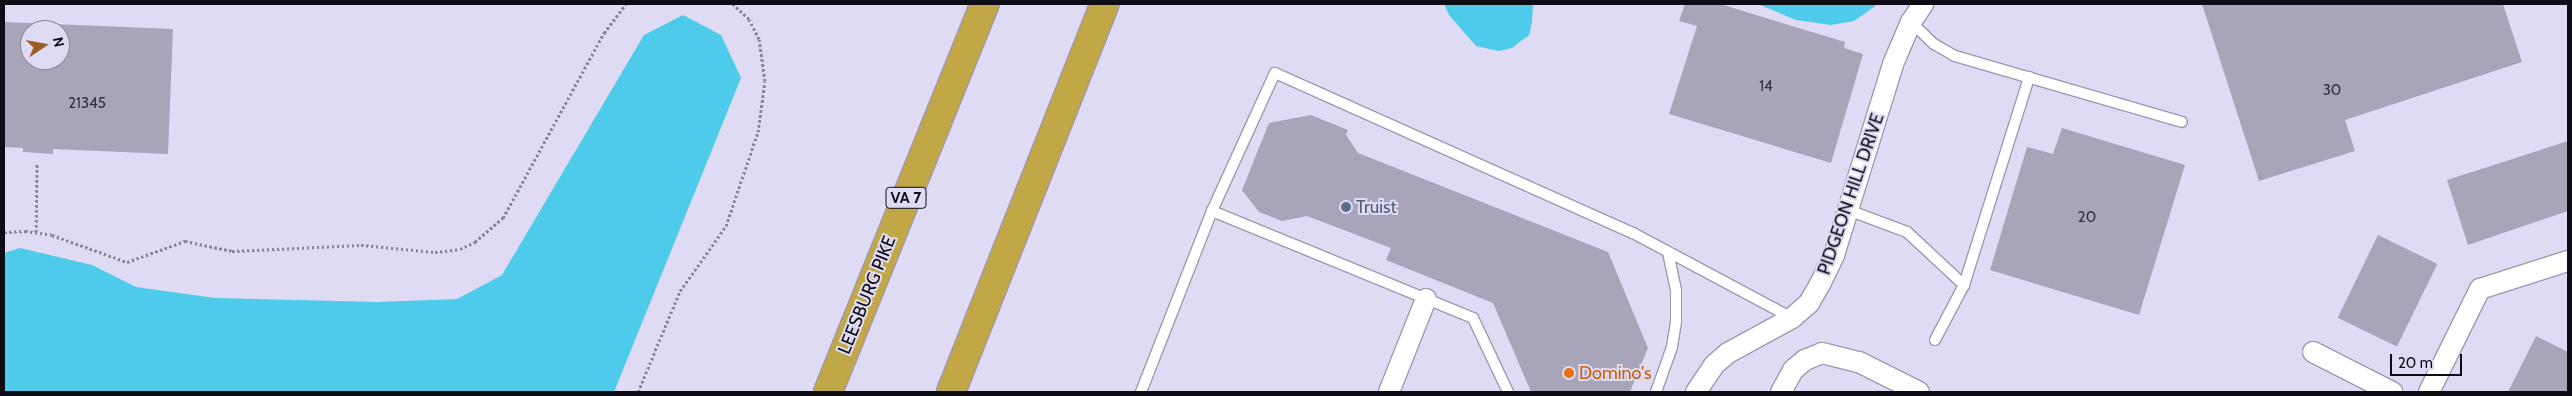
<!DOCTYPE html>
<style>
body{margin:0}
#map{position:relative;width:2572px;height:396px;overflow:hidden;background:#e0dbf4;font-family:Cabin,sans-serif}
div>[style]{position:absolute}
.water>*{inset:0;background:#4ecaeb}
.building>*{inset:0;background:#a8a4ba;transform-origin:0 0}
.path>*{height:3px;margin-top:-1.5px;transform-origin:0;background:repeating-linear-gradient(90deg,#898597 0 2.5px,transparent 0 5px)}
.roads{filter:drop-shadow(1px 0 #9e99b0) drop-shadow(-1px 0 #9e99b0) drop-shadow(0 1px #9e99b0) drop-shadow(0 -1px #9e99b0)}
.service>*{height:10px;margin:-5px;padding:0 5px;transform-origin:5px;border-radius:5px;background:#fff}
.minor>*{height:20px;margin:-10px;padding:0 10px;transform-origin:10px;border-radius:10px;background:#fff}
.trunk>*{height:28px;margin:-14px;padding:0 14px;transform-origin:14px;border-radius:14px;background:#c2a747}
.dots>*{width:14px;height:14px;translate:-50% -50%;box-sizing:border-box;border:2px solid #e0dbf4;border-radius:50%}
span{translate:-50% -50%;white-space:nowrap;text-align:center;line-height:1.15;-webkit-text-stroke:4px #e0dbf4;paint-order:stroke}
.number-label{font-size:15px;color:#34323e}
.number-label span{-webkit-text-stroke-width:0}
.shield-label span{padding:1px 4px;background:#e0dbf4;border:1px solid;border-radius:4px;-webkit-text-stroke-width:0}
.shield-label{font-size:16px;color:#0e0c14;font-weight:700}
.street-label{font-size:18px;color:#0e0c14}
.service-label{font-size:18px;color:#4e5e75}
.left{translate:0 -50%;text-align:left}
.food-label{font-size:18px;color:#c56008}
.frame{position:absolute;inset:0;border:5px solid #0e0c14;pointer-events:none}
.north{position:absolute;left:20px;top:20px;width:50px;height:50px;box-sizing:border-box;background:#e0dbf4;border:1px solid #8c889a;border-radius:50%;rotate:78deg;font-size:14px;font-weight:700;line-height:20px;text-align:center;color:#0e0c14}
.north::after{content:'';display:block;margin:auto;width:18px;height:22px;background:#9c5d25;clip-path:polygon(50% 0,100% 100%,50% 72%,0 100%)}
.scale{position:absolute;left:2390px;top:354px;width:72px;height:22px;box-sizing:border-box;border:2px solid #0e0c14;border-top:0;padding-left:6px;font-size:15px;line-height:18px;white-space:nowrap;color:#0e0c14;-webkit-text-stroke:4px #e0dbf4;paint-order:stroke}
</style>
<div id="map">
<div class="water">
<i style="clip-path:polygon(1444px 4px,1533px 4px,1532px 23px,1529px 35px,1512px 48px,1499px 51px,1476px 46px,1449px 15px)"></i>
<i style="clip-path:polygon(1758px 4px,1878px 4px,1854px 21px,1831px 25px,1796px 20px)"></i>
<i style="clip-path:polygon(683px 15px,721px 35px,741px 78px,614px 392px,4px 392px,4px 253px,20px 248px,92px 265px,136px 287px,215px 298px,378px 302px,457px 299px,502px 275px,644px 35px)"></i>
</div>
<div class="building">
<i style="clip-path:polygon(1685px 4px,1720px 4px,1845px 42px,1844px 48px,1863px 54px,1831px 163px,1669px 114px,1697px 26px,1679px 21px)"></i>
<i style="clip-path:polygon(2202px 4px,2503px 4px,2522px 62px,2345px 120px,2355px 151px,2259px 181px)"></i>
<i style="clip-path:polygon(evenodd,4px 22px,173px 29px,168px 154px,53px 149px,53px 154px,23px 152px,23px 148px,4px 147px,4px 22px,30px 30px,60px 30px,60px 60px,30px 60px,30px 30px)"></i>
<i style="clip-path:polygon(1311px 115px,1348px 130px,1346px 135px,1358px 153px,1608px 252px,1648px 348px,1630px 392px,1531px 392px,1493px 303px,1386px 260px,1391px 248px,1307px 216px,1282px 221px,1259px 212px,1242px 190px,1269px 123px)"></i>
<i style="clip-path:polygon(2062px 128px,2185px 165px,2139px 315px,1990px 270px,2027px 147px,2053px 154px)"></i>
<i style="clip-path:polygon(2568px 141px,2568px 211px,2468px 245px,2447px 180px)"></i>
<i style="left:2378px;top:235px;width:66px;height:92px;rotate:26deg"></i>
<i style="clip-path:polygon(2536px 336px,2568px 352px,2568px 392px,2508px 392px)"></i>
</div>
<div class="path">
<i style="left:4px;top:232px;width:21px;rotate:-3deg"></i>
<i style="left:25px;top:231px;width:27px;rotate:8deg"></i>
<i style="left:52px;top:235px;width:80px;rotate:19.8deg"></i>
<i style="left:127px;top:262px;width:62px;rotate:-19.9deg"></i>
<i style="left:185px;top:241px;width:48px;rotate:12deg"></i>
<i style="left:232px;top:251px;width:129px;rotate:-2.7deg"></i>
<i style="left:361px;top:245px;width:74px;rotate:5.4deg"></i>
<i style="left:435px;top:252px;width:25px;rotate:-7deg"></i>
<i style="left:460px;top:249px;width:17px;rotate:-25deg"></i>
<i style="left:475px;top:242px;width:37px;rotate:-41deg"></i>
<i style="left:503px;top:218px;width:211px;rotate:-61.4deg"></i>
<i style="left:604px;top:33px;width:36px;rotate:-53deg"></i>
<i style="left:36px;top:232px;width:68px;rotate:-89.2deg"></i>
<i style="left:638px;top:392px;width:109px;rotate:-67.4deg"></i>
<i style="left:680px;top:291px;width:80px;rotate:-54.7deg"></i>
<i style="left:726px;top:226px;width:99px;rotate:-71.2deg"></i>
<i style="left:758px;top:132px;width:51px;rotate:-82.2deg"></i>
<i style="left:765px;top:81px;width:42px;rotate:-98.1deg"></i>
<i style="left:759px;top:39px;width:22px;rotate:-117deg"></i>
<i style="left:749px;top:19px;width:22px;rotate:-137deg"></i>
</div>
<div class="roads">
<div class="service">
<i style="left:1911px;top:22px;width:32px;rotate:44deg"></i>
<i style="left:1934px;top:44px;width:24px;rotate:30deg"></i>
<i style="left:1955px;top:56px;width:236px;rotate:16.2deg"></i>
<i style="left:1848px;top:210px;width:63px;rotate:20.4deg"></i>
<i style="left:1907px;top:232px;width:78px;rotate:42.9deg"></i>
<i style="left:1212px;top:211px;width:282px;rotate:22.3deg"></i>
<i style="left:1473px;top:318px;width:82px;rotate:64.7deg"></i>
<i style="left:1935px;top:340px;width:62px;rotate:-62.2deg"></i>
<i style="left:1964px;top:285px;width:218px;rotate:-72.6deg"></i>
<i style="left:1141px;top:392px;width:194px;rotate:-68.6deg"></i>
<i style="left:1212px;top:211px;width:152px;rotate:-65.5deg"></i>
<i style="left:1275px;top:73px;width:392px;rotate:24.1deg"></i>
<i style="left:1633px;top:233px;width:180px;rotate:28.1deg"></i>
<i style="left:1656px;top:392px;width:48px;rotate:-70.4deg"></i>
<i style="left:1672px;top:347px;width:25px;rotate:-81deg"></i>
<i style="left:1676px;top:322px;width:32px;rotate:-90deg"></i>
<i style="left:1676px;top:290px;width:39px;rotate:-102deg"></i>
</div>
<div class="minor">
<i style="left:2313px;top:352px;width:89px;rotate:26.9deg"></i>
<i style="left:1389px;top:392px;width:100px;rotate:-68.3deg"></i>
<i style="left:1696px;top:392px;width:32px;rotate:-56deg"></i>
<i style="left:1714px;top:365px;width:18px;rotate:-41deg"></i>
<i style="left:1728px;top:353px;width:73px;rotate:-28.7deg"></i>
<i style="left:1792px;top:318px;width:23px;rotate:-41deg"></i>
<i style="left:1809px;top:303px;width:24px;rotate:-60deg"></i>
<i style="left:1821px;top:282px;width:30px;rotate:-64deg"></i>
<i style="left:1834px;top:255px;width:200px;rotate:-72.8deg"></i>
<i style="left:1893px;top:64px;width:46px;rotate:-66.8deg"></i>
<i style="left:1911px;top:22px;width:22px;rotate:-56deg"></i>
<i style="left:1781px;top:392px;width:25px;rotate:-61deg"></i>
<i style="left:1793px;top:370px;width:16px;rotate:-40deg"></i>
<i style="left:1805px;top:360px;width:18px;rotate:-22deg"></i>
<i style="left:1822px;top:353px;width:38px;rotate:14deg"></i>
<i style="left:1859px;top:362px;width:67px;rotate:26.6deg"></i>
<i style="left:2429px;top:392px;width:115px;rotate:-63.7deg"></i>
<i style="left:2480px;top:289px;width:92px;rotate:-17.7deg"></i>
</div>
<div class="trunk">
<i style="left:828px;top:392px;width:419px;rotate:-68deg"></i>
<i style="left:951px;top:392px;width:417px;rotate:-68.4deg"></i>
</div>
</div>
<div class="dots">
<i style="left:1346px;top:207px;background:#5c6f8a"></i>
<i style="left:1569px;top:373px;background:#e8710a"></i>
</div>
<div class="number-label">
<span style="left:1766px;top:87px">14</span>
<span style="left:2332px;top:91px">30</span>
<span style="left:87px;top:104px">21345</span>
<span style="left:2087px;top:218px">20</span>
</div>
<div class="shield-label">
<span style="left:906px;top:198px">VA 7</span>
</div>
<div class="street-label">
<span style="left:1851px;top:194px;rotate:-71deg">PIDGEON HILL DRIVE</span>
<span style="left:867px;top:295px;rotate:-68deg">LEESBURG PIKE</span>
</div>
<div class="service-label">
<span class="left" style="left:1356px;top:207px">Truist</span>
</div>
<div class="food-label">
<span class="left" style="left:1579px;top:373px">Domino's</span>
</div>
<div class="frame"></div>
<div class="north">N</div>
<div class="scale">20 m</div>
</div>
